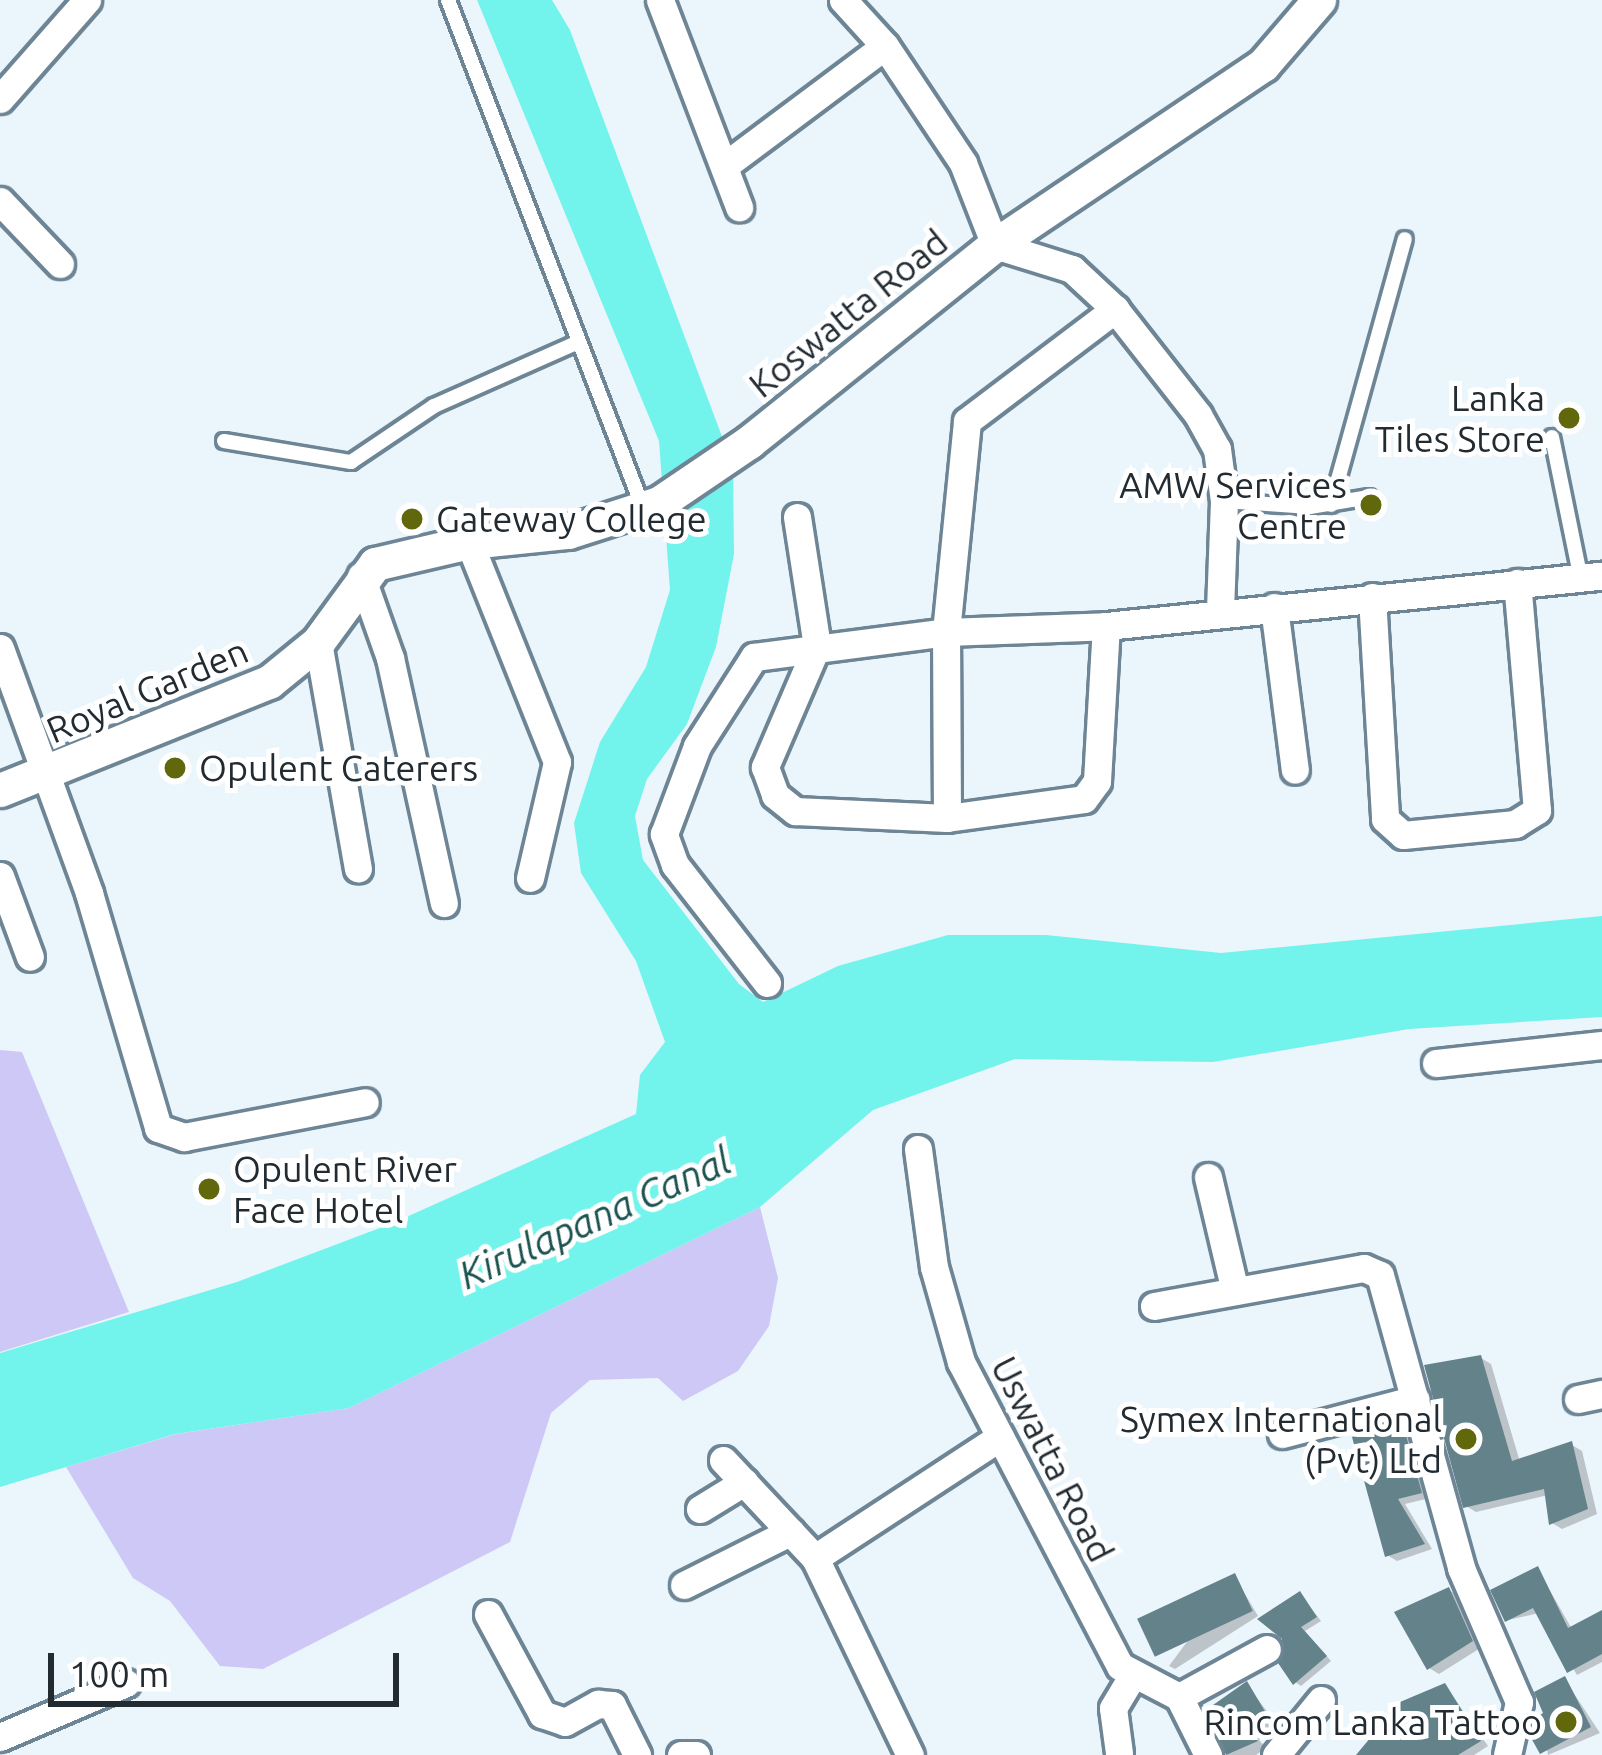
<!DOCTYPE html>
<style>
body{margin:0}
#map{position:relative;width:1602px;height:1755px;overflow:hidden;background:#ebf5fc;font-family:Ubuntu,sans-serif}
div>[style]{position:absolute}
.green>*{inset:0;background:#cdc8f6}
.water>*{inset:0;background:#72f3ec}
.shadow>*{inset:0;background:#0003}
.building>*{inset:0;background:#63828a;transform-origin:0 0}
.roads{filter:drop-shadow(3px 0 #6d8595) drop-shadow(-3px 0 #6d8595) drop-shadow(0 3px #6d8595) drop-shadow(0 -3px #6d8595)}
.service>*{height:14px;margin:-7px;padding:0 7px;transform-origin:7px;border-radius:7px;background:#fff}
.minor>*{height:27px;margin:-13.5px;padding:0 13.5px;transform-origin:13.5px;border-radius:13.5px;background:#fff}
.tertiary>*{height:33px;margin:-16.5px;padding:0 16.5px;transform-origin:16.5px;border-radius:16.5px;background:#fff}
.dots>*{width:33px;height:33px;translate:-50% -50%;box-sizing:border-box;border:6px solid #fff;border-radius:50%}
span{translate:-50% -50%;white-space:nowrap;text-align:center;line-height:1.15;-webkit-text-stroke:10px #fff;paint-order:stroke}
.street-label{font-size:36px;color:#222b32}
.poi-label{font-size:36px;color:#222b32}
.right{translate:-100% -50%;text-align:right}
.left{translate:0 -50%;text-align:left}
.water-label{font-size:39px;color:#1a524f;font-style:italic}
.scale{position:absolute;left:48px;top:1653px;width:351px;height:54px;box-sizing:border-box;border:6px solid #222b32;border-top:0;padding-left:15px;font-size:36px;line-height:42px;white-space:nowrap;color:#222b32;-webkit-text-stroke:9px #fff;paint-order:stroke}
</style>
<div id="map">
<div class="green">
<i style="clip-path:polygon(0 1050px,22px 1052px,129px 1312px,0 1352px)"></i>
<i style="clip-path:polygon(760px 1207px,778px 1278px,769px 1326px,738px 1371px,683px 1401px,658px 1378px,590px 1380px,551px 1413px,510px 1542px,263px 1669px,220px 1666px,170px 1601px,133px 1578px,66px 1467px,176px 1434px,349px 1408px)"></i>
</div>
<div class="water">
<i style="clip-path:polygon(477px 0,552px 0,570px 30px,733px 466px,734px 554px,716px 647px,687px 724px,647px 779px,635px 816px,643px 860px,739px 984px,763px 1002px,838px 966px,948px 935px,1046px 935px,1221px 953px,1602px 916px,1602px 1017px,1409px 1029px,1213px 1062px,1015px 1059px,873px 1110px,760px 1207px,349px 1408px,175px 1434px,0 1487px,0 1353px,237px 1282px,393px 1223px,636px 1114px,640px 1075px,665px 1042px,636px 961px,581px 873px,574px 823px,600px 742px,646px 667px,670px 590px,659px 441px)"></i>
</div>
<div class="shadow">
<i style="clip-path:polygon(1481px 1358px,1491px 1364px,1520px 1462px,1572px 1445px,1582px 1451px,1597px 1514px,1562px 1529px,1552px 1523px,1548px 1495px,1476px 1512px,1466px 1506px)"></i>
<i style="clip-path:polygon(1401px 1425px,1411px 1430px,1430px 1498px,1405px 1504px,1432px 1549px,1397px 1561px,1387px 1555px)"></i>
<i style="clip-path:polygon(1538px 1570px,1572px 1629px,1602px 1613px,1602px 1662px,1577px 1675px,1539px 1613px,1508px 1620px)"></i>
<i style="clip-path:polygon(1235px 1577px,1258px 1616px,1175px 1669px,1169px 1666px)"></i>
<i style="clip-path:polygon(1449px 1590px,1459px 1596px,1482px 1647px,1439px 1674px,1429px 1668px)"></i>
<i style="clip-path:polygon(1300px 1594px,1321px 1621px,1305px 1631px,1331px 1661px,1301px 1686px,1295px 1682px)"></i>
<i style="clip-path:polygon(1565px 1680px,1600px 1733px,1548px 1755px,1544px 1732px)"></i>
<i style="clip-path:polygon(1247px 1685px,1278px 1726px,1259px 1740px,1266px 1748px,1256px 1755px,1227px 1755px)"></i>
<i style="clip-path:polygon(1445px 1686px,1488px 1746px,1474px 1755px,1360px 1755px)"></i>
</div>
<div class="building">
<i style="clip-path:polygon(1481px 1355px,1512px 1461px,1572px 1441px,1588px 1509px,1549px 1525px,1544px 1489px,1463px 1508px,1424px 1365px)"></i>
<i style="clip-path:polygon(1402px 1421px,1422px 1493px,1398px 1499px,1425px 1544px,1385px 1557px,1352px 1437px)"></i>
<i style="clip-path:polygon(1538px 1566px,1568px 1628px,1602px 1610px,1602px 1654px,1567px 1673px,1533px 1608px,1505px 1622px,1490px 1590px)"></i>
<i style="left:1235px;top:1573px;width:42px;height:108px;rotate:65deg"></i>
<i style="clip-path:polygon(1449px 1587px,1473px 1641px,1427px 1670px,1394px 1612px)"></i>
<i style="clip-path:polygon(1300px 1591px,1317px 1617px,1301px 1627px,1327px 1656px,1293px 1685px,1278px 1663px,1282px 1639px,1257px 1619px)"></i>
<i style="clip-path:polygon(1565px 1676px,1591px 1727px,1540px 1754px,1530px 1736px,1540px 1730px,1534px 1719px,1543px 1713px,1534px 1692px)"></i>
<i style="clip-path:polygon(1247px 1681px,1270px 1720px,1251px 1733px,1258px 1741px,1226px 1755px,1206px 1710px)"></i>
<i style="clip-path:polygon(1445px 1683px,1481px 1741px,1458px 1755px,1356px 1755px,1400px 1702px)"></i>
</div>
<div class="roads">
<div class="service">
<i style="left:448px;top:0;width:541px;rotate:68.99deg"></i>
<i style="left:1552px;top:437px;width:145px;rotate:78.5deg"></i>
<i style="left:224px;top:441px;width:129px;rotate:9.4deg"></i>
<i style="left:351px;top:462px;width:100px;rotate:-34deg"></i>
<i style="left:434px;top:406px;width:155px;rotate:-23.9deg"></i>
<i style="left:1224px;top:501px;width:86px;rotate:4deg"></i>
<i style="left:1310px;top:507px;width:60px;rotate:-9.6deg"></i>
<i style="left:1331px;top:505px;width:276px;rotate:-74.5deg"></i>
</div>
<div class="minor">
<i style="left:660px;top:0;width:222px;rotate:69.1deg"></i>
<i style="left:843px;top:0;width:62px;rotate:47.6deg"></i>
<i style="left:885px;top:46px;width:141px;rotate:56.3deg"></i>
<i style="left:963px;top:163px;width:88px;rotate:68.7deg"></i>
<i style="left:995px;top:245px;width:81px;rotate:17.3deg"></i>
<i style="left:1072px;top:269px;width:59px;rotate:42.9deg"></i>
<i style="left:1115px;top:309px;width:135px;rotate:51.9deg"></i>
<i style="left:1198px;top:415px;width:39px;rotate:61deg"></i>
<i style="left:1217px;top:449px;width:52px;rotate:82.3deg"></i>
<i style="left:1224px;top:501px;width:111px;rotate:92.1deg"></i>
<i style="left:0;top:99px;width:132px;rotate:-48.7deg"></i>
<i style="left:727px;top:164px;width:197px;rotate:-36.8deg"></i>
<i style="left:0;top:201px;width:87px;rotate:46.4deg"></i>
<i style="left:797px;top:517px;width:131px;rotate:81.2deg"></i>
<i style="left:817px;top:646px;width:132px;rotate:113.3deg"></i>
<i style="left:765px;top:767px;width:30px;rotate:70deg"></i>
<i style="left:775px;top:795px;width:26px;rotate:39deg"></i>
<i style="left:795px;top:811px;width:152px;rotate:2.6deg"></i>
<i style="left:947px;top:818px;width:138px;rotate:-7.9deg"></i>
<i style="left:1084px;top:799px;width:22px;rotate:-54deg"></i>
<i style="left:1097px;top:781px;width:155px;rotate:-86.7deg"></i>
<i style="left:469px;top:542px;width:237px;rotate:68.2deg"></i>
<i style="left:557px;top:762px;width:119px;rotate:103.1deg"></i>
<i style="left:361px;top:576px;width:87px;rotate:70.5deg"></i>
<i style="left:390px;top:658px;width:251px;rotate:77.6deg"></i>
<i style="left:1372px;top:597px;width:222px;rotate:86.6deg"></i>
<i style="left:1385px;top:819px;width:24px;rotate:42deg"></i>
<i style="left:1403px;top:835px;width:113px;rotate:-5.6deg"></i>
<i style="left:1515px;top:824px;width:26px;rotate:-32deg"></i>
<i style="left:1537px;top:810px;width:228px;rotate:-95deg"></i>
<i style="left:1274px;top:607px;width:164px;rotate:82.7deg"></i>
<i style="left:318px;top:642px;width:230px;rotate:80deg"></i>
<i style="left:0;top:648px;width:261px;rotate:70deg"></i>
<i style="left:89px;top:893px;width:245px;rotate:73.6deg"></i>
<i style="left:158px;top:1128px;width:28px;rotate:19deg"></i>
<i style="left:184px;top:1137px;width:184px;rotate:-10.9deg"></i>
<i style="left:947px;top:818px;width:186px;rotate:-90.3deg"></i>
<i style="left:946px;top:632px;width:212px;rotate:-84.3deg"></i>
<i style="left:967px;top:421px;width:186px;rotate:-37.1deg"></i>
<i style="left:0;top:876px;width:86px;rotate:69.7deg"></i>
<i style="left:767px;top:983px;width:150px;rotate:-127.9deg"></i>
<i style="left:675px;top:865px;width:33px;rotate:-110deg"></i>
<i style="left:664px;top:834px;width:94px;rotate:-69.4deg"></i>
<i style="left:697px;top:746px;width:106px;rotate:-57.4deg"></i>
<i style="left:754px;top:657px;width:194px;rotate:-7.4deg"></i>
<i style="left:946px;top:632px;width:160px;rotate:-2.1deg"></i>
<i style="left:1106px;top:626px;width:499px;rotate:-5.8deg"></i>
<i style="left:1436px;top:1063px;width:167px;rotate:-6.2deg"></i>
<i style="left:918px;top:1149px;width:119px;rotate:82.3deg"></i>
<i style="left:934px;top:1267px;width:99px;rotate:74.1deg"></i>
<i style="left:961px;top:1362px;width:343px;rotate:62.4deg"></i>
<i style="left:1120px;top:1666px;width:67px;rotate:27.7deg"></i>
<i style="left:1179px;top:1697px;width:65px;rotate:63.4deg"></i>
<i style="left:1208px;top:1177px;width:117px;rotate:76.7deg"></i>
<i style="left:1154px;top:1306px;width:213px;rotate:-10.3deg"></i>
<i style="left:1364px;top:1268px;width:17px;rotate:24deg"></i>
<i style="left:1380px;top:1275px;width:304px;rotate:74.5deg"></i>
<i style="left:1461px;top:1568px;width:146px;rotate:66.6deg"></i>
<i style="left:1519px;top:1702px;width:54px;rotate:102.8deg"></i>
<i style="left:1578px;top:1399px;width:25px;rotate:-12deg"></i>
<i style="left:1282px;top:1434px;width:138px;rotate:-14.6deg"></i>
<i style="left:723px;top:1460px;width:134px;rotate:46.8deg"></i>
<i style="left:815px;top:1558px;width:219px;rotate:64.3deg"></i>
<i style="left:700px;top:1509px;width:52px;rotate:-31.5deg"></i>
<i style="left:815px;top:1558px;width:221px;rotate:-33.2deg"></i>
<i style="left:684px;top:1585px;width:119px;rotate:-26.6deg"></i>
<i style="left:488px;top:1614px;width:114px;rotate:61.6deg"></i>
<i style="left:542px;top:1714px;width:24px;rotate:19deg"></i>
<i style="left:565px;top:1722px;width:38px;rotate:-29deg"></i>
<i style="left:598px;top:1704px;width:14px;rotate:4deg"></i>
<i style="left:612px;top:1705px;width:56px;rotate:63.4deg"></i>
<i style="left:1179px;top:1697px;width:100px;rotate:-28.6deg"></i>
<i style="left:0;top:1737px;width:137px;rotate:-23.2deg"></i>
<i style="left:1119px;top:1753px;width:45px;rotate:-97.6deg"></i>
<i style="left:1113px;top:1708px;width:37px;rotate:-59deg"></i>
<i style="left:681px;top:1755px;width:15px"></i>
<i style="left:1276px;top:1755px;width:71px;rotate:-50.7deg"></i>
</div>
<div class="tertiary">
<i style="left:0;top:790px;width:290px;rotate:-21.9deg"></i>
<i style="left:269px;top:682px;width:63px;rotate:-39.2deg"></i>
<i style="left:318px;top:642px;width:97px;rotate:-53.8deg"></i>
<i style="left:375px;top:564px;width:97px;rotate:-13.2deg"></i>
<i style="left:469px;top:542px;width:100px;rotate:-5.8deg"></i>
<i style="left:568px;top:532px;width:96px;rotate:-17.7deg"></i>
<i style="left:659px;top:503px;width:109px;rotate:-34.1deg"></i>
<i style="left:749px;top:442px;width:315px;rotate:-38.7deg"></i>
<i style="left:995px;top:245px;width:323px;rotate:-33.9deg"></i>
<i style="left:1263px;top:65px;width:86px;rotate:-49.3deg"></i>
</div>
</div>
<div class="dots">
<i style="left:1569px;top:418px;background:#60680b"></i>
<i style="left:1371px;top:505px;background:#60680b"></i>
<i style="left:412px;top:519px;background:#60680b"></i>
<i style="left:175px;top:768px;background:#60680b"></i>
<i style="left:209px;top:1189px;background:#60680b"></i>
<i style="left:1466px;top:1439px;background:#60680b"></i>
<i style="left:1566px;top:1722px;background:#60680b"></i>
</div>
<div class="street-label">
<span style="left:848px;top:313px;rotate:-39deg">Koswatta Road</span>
<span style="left:147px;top:690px;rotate:-23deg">Royal Garden</span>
<span style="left:1053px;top:1459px;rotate:63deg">Uswatta Road</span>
</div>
<div class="poi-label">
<span class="right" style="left:1545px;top:418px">Lanka<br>Tiles Store</span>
<span class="right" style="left:1347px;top:505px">AMW Services<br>Centre</span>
<span class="left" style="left:436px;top:519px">Gateway College</span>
<span class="left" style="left:199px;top:768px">Opulent Caterers</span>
<span class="left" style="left:233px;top:1189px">Opulent River<br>Face Hotel</span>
<span class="right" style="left:1442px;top:1439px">Symex International<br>(Pvt) Ltd</span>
<span class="right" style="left:1542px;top:1722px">Rincom Lanka Tattoo</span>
</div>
<div class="water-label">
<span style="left:595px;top:1218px;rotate:-24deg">Kirulapana Canal</span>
</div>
<div class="scale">100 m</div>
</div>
